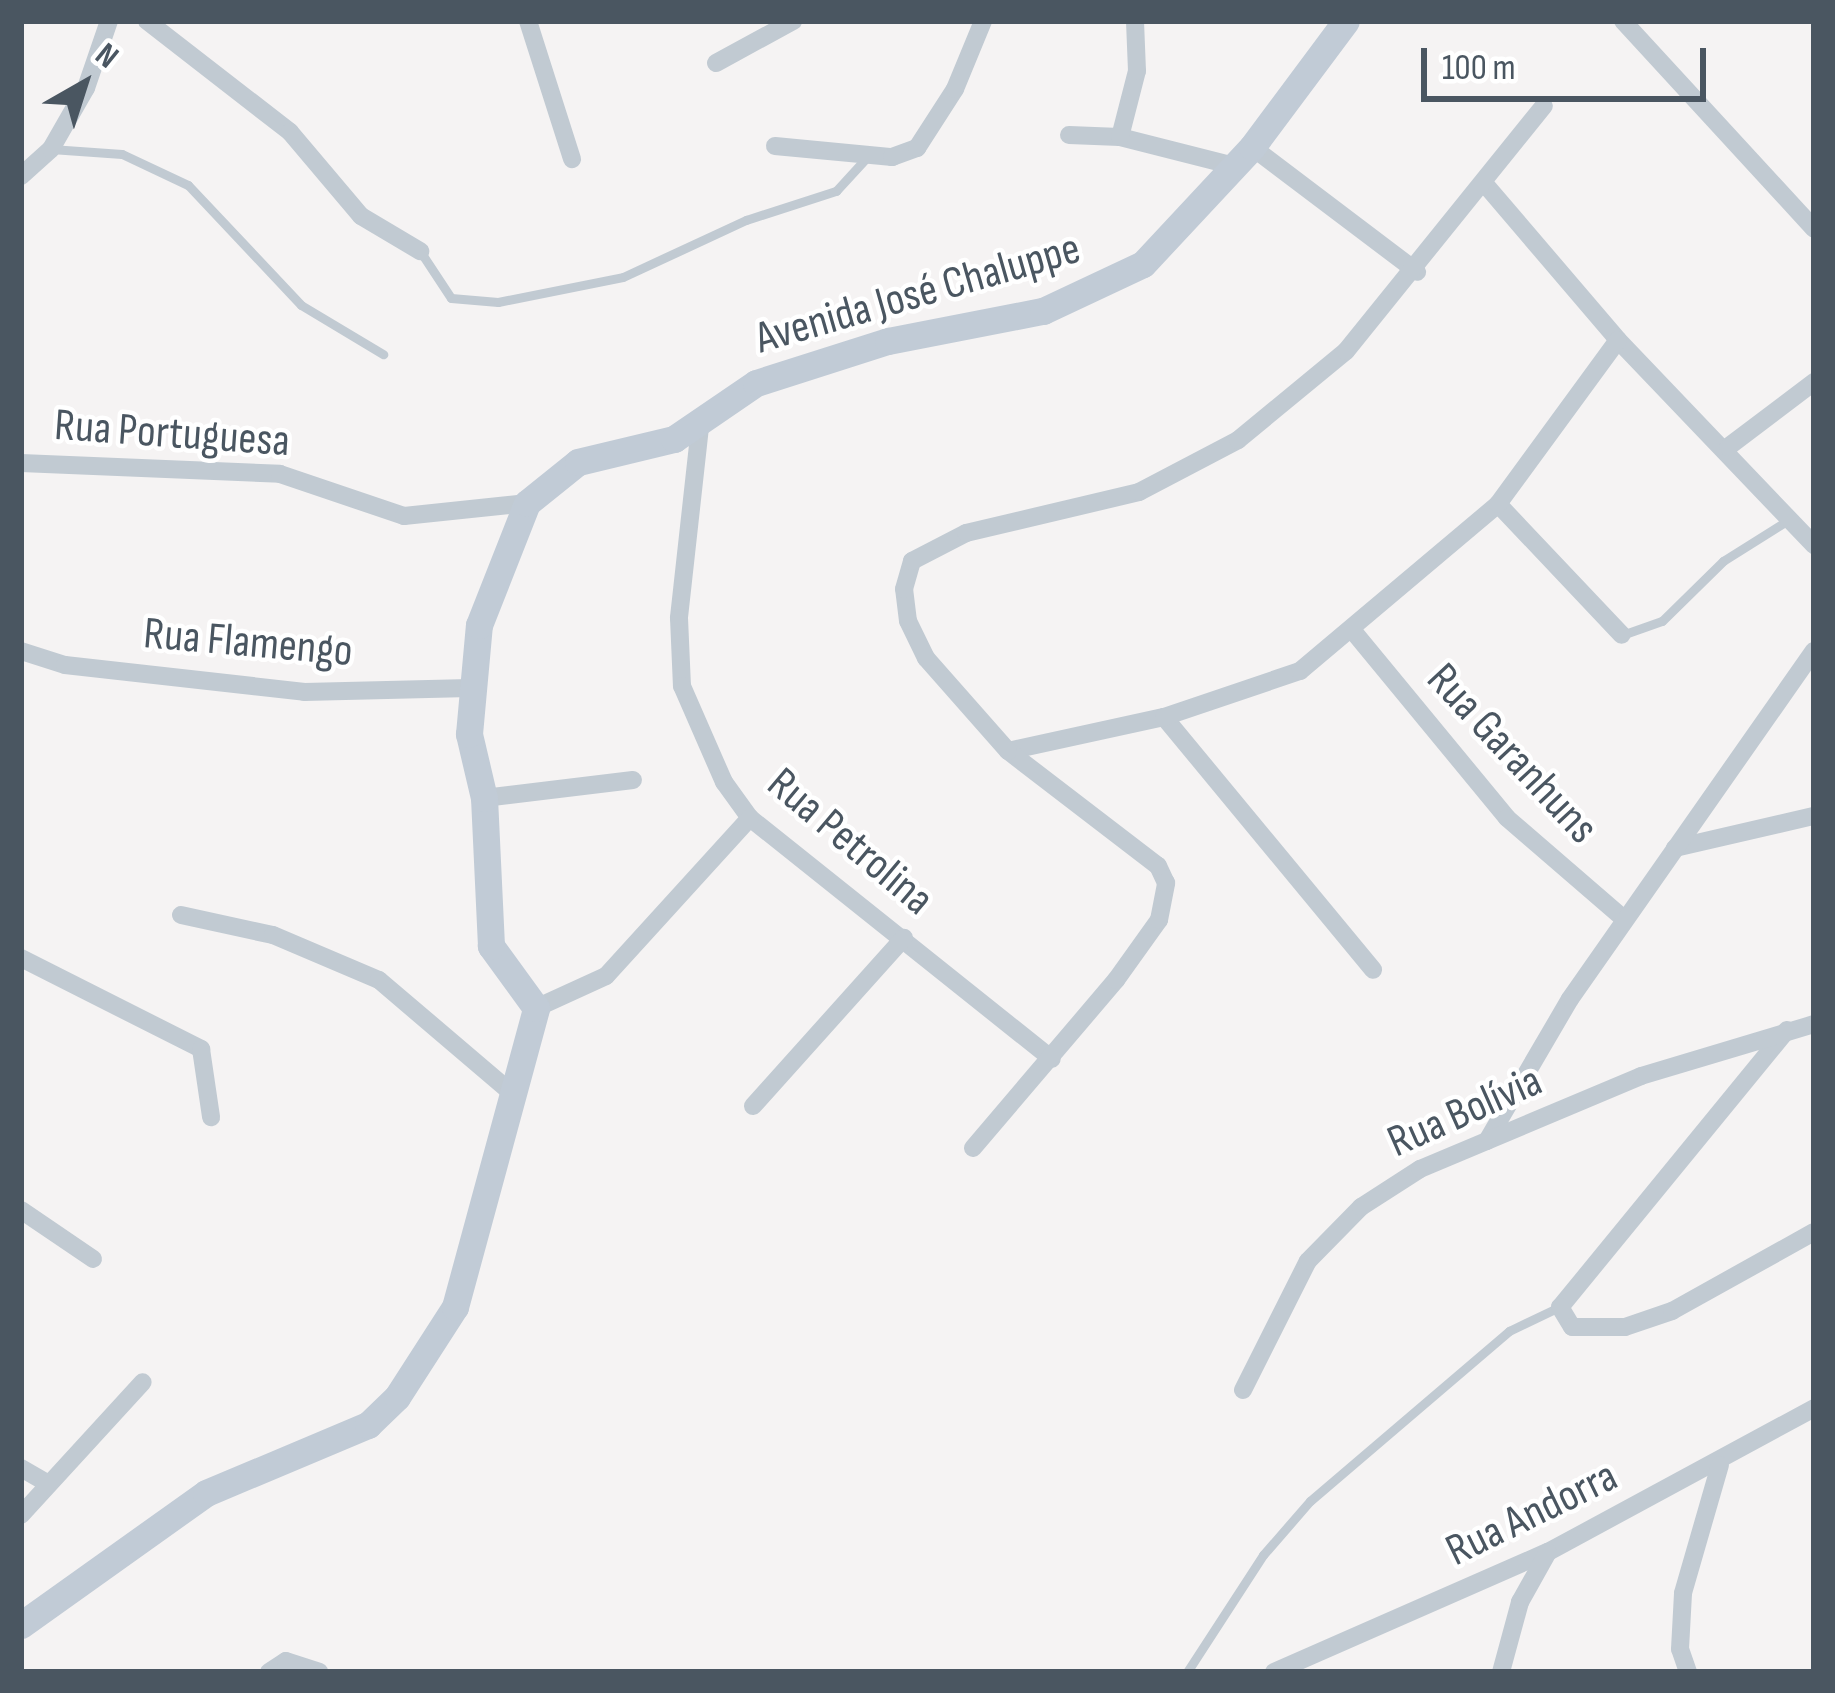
<!DOCTYPE html>
<meta charset="utf-8">
<style>
body{margin:0}
#map{position:relative;width:1835px;height:1693px;overflow:hidden;background:#f5f3f3;font-family:"Sofia Sans Condensed",sans-serif}
div>[style]{position:absolute}
.lane>*{height:9px;margin:-4.5px;padding:0 4.5px;transform-origin:4.5px;border-radius:4.5px;background:#c1cad2}
.street>*{height:18px;margin:-9px;padding:0 9px;transform-origin:9px;border-radius:9px;background:#c1cad2}
.secondary>*{height:27px;margin:-13.5px;padding:0 13.5px;transform-origin:13.5px;border-radius:13.5px;background:#c1cbd6}
span{translate:-50% -50%;white-space:nowrap;text-align:center;line-height:1.15;-webkit-text-stroke:9px #fff;paint-order:stroke}
.street-label{font-size:45px;color:#4a5661}
.frame{position:absolute;inset:0;border:24px solid #4a5661;pointer-events:none}
.north{position:absolute;left:24px;top:24px;width:120px;height:120px;-webkit-text-stroke:9px #fff;paint-order:stroke;rotate:39deg;font-size:33px;font-weight:700;line-height:48px;text-align:center;color:#4a5661}
.north::after{content:'';display:block;margin:auto;width:42px;height:54px;background:#4a5661;clip-path:polygon(50% 0,100% 100%,50% 72%,0 100%)}
.scale{position:absolute;left:1421px;top:48px;width:285px;height:54px;box-sizing:border-box;border:6px solid #4a5661;border-top:0;padding-left:15px;font-size:36px;line-height:42px;white-space:nowrap;color:#4a5661;-webkit-text-stroke:9px #fff;paint-order:stroke}
</style>
<div id="map">
<div class="lane">
<i style="left:51px;top:149px;width:71px;rotate:4deg"></i>
<i style="left:122px;top:154px;width:73px;rotate:25.2deg"></i>
<i style="left:188px;top:185px;width:165px;rotate:46.7deg"></i>
<i style="left:301px;top:305px;width:96px;rotate:30.9deg"></i>
<i style="left:420px;top:251px;width:56px;rotate:56.6deg"></i>
<i style="left:451px;top:298px;width:47px;rotate:4.9deg"></i>
<i style="left:498px;top:302px;width:127px;rotate:-11.3deg"></i>
<i style="left:623px;top:277px;width:136px;rotate:-24.9deg"></i>
<i style="left:746px;top:220px;width:95px;rotate:-17.9deg"></i>
<i style="left:836px;top:191px;width:49px;rotate:-47.5deg"></i>
<i style="left:1622px;top:635px;width:42px;rotate:-19.3deg"></i>
<i style="left:1662px;top:621px;width:86px;rotate:-44.5deg"></i>
<i style="left:1723px;top:561px;width:79px;rotate:-32.1deg"></i>
<i style="left:1187px;top:1672px;width:140px;rotate:-57deg"></i>
<i style="left:1263px;top:1555px;width:72px;rotate:-49deg"></i>
<i style="left:1310px;top:1501px;width:262px;rotate:-40.5deg"></i>
<i style="left:1509px;top:1331px;width:55px;rotate:-25.6deg"></i>
</div>
<div class="street">
<i style="left:147px;top:21px;width:181px;rotate:37.8deg"></i>
<i style="left:290px;top:132px;width:110px;rotate:49.8deg"></i>
<i style="left:361px;top:216px;width:69px;rotate:30.7deg"></i>
<i style="left:528px;top:21px;width:145px;rotate:72.3deg"></i>
<i style="left:1623px;top:21px;width:282px;rotate:47.4deg"></i>
<i style="left:716px;top:63px;width:88px;rotate:-28.6deg"></i>
<i style="left:1069px;top:135px;width:51px;rotate:2.2deg"></i>
<i style="left:1120px;top:137px;width:119px;rotate:14.2deg"></i>
<i style="left:1120px;top:137px;width:68px;rotate:-75.6deg"></i>
<i style="left:1137px;top:71px;width:50px;rotate:-92.3deg"></i>
<i style="left:775px;top:146px;width:118px;rotate:5.4deg"></i>
<i style="left:892px;top:157px;width:27px;rotate:-20deg"></i>
<i style="left:917px;top:148px;width:70px;rotate:-57.2deg"></i>
<i style="left:955px;top:89px;width:74px;rotate:-67.6deg"></i>
<i style="left:1252px;top:147px;width:207px;rotate:37.1deg"></i>
<i style="left:21px;top:176px;width:40px;rotate:-42deg"></i>
<i style="left:51px;top:149px;width:70px;rotate:-60.2deg"></i>
<i style="left:86px;top:88px;width:71px;rotate:-71.1deg"></i>
<i style="left:1484px;top:183px;width:206px;rotate:49.5deg"></i>
<i style="left:1618px;top:340px;width:284px;rotate:46.3deg"></i>
<i style="left:701px;top:418px;width:201px;rotate:96.3deg"></i>
<i style="left:679px;top:618px;width:68px;rotate:87.5deg"></i>
<i style="left:682px;top:686px;width:105px;rotate:66.4deg"></i>
<i style="left:724px;top:782px;width:44px;rotate:54.2deg"></i>
<i style="left:750px;top:818px;width:386px;rotate:38.6deg"></i>
<i style="left:1728px;top:447px;width:108px;rotate:-37.1deg"></i>
<i style="left:21px;top:463px;width:259px;rotate:2.4deg"></i>
<i style="left:280px;top:474px;width:131px;rotate:18.7deg"></i>
<i style="left:404px;top:516px;width:124px;rotate:-6deg"></i>
<i style="left:1498px;top:504px;width:180px;rotate:46.6deg"></i>
<i style="left:1353px;top:631px;width:242px;rotate:50.5deg"></i>
<i style="left:1507px;top:818px;width:155px;rotate:40.8deg"></i>
<i style="left:21px;top:651px;width:46px;rotate:17.7deg"></i>
<i style="left:65px;top:665px;width:241px;rotate:6.4deg"></i>
<i style="left:304px;top:692px;width:166px;rotate:-1.4deg"></i>
<i style="left:1164px;top:717px;width:328px;rotate:50.4deg"></i>
<i style="left:1008px;top:751px;width:160px;rotate:-12.3deg"></i>
<i style="left:1164px;top:717px;width:144px;rotate:-18.7deg"></i>
<i style="left:1300px;top:671px;width:259px;rotate:-40.1deg"></i>
<i style="left:1498px;top:504px;width:203px;rotate:-53.8deg"></i>
<i style="left:484px;top:798px;width:150px;rotate:-6.9deg"></i>
<i style="left:1675px;top:848px;width:143px;rotate:-13deg"></i>
<i style="left:181px;top:915px;width:94px;rotate:12.3deg"></i>
<i style="left:273px;top:935px;width:115px;rotate:23deg"></i>
<i style="left:379px;top:980px;width:176px;rotate:40.4deg"></i>
<i style="left:21px;top:958px;width:202px;rotate:26.8deg"></i>
<i style="left:201px;top:1049px;width:69px;rotate:81.6deg"></i>
<i style="left:536px;top:1008px;width:77px;rotate:-24.6deg"></i>
<i style="left:606px;top:976px;width:214px;rotate:-47.7deg"></i>
<i style="left:1787px;top:1030px;width:358px;rotate:129.3deg"></i>
<i style="left:1560px;top:1307px;width:23px;rotate:59deg"></i>
<i style="left:1572px;top:1327px;width:53px"></i>
<i style="left:1625px;top:1327px;width:50px;rotate:-18.8deg"></i>
<i style="left:1672px;top:1311px;width:162px;rotate:-29.1deg"></i>
<i style="left:753px;top:1106px;width:226px;rotate:-48.1deg"></i>
<i style="left:1487px;top:1141px;width:164px;rotate:-59.7deg"></i>
<i style="left:1570px;top:999px;width:425px;rotate:-55deg"></i>
<i style="left:973px;top:1148px;width:221px;rotate:-49.6deg"></i>
<i style="left:1116px;top:980px;width:74px;rotate:-54.4deg"></i>
<i style="left:1159px;top:920px;width:38px;rotate:-79deg"></i>
<i style="left:1166px;top:883px;width:19px;rotate:-115deg"></i>
<i style="left:1158px;top:866px;width:189px;rotate:-142.5deg"></i>
<i style="left:1008px;top:751px;width:124px;rotate:-131.4deg"></i>
<i style="left:926px;top:658px;width:41px;rotate:-115.9deg"></i>
<i style="left:908px;top:621px;width:32px;rotate:-97deg"></i>
<i style="left:904px;top:589px;width:29px;rotate:-74deg"></i>
<i style="left:912px;top:561px;width:61px;rotate:-27.4deg"></i>
<i style="left:966px;top:533px;width:178px;rotate:-13.3deg"></i>
<i style="left:1139px;top:492px;width:112px;rotate:-27.7deg"></i>
<i style="left:1238px;top:440px;width:140px;rotate:-39.5deg"></i>
<i style="left:1346px;top:351px;width:315px;rotate:-51.1deg"></i>
<i style="left:21px;top:1210px;width:87px;rotate:34.2deg"></i>
<i style="left:1243px;top:1390px;width:144px;rotate:-63.3deg"></i>
<i style="left:1308px;top:1261px;width:76px;rotate:-45.5deg"></i>
<i style="left:1361px;top:1207px;width:70px;rotate:-32.8deg"></i>
<i style="left:1420px;top:1169px;width:240px;rotate:-22.8deg"></i>
<i style="left:1641px;top:1076px;width:181px;rotate:-16.7deg"></i>
<i style="left:21px;top:1468px;width:30px;rotate:30deg"></i>
<i style="left:21px;top:1515px;width:180px;rotate:-47.5deg"></i>
<i style="left:269px;top:1672px;width:20px;rotate:-33deg"></i>
<i style="left:286px;top:1661px;width:35px;rotate:18deg"></i>
<i style="left:1274px;top:1672px;width:299px;rotate:-23.7deg"></i>
<i style="left:1548px;top:1552px;width:302px;rotate:-28.4deg"></i>
<i style="left:1501px;top:1672px;width:73px;rotate:-74.8deg"></i>
<i style="left:1520px;top:1602px;width:57px;rotate:-60.8deg"></i>
<i style="left:1688px;top:1672px;width:24px;rotate:-109deg"></i>
<i style="left:1680px;top:1649px;width:56px;rotate:-86.9deg"></i>
<i style="left:1683px;top:1593px;width:133px;rotate:-73.9deg"></i>
</div>
<div class="secondary">
<i style="left:21px;top:1625px;width:227px;rotate:-35.5deg"></i>
<i style="left:206px;top:1493px;width:176px;rotate:-22.8deg"></i>
<i style="left:368px;top:1425px;width:40px;rotate:-44deg"></i>
<i style="left:397px;top:1397px;width:107px;rotate:-57.2deg"></i>
<i style="left:455px;top:1307px;width:310px;rotate:-74.8deg"></i>
<i style="left:536px;top:1008px;width:77px;rotate:-126deg"></i>
<i style="left:491px;top:946px;width:148px;rotate:-92.7deg"></i>
<i style="left:484px;top:798px;width:66px;rotate:-103.2deg"></i>
<i style="left:469px;top:734px;width:109px;rotate:-84.8deg"></i>
<i style="left:479px;top:625px;width:131px;rotate:-68.5deg"></i>
<i style="left:527px;top:503px;width:65px;rotate:-38.8deg"></i>
<i style="left:578px;top:462px;width:99px;rotate:-13.5deg"></i>
<i style="left:674px;top:439px;width:99px;rotate:-34.3deg"></i>
<i style="left:756px;top:383px;width:139px;rotate:-17.7deg"></i>
<i style="left:888px;top:341px;width:158px;rotate:-11deg"></i>
<i style="left:1043px;top:311px;width:110px;rotate:-25.2deg"></i>
<i style="left:1143px;top:264px;width:160px;rotate:-47deg"></i>
<i style="left:1252px;top:147px;width:157px;rotate:-53.3deg"></i>
</div>
<div class="street-label">
<span style="left:918px;top:294px;rotate:-16deg">Avenida José Chaluppe</span>
<span style="left:172px;top:434px;rotate:4deg">Rua Portuguesa</span>
<span style="left:248px;top:643px;rotate:5deg">Rua Flamengo</span>
<span style="left:1512px;top:754px;rotate:47deg">Rua Garanhuns</span>
<span style="left:850px;top:842px;rotate:40deg">Rua Petrolina</span>
<span style="left:1465px;top:1112px;rotate:-24deg">Rua Bolívia</span>
<span style="left:1532px;top:1514px;rotate:-26deg">Rua Andorra</span>
</div>
<div class="frame"></div>
<div class="north">N</div>
<div class="scale">100 m</div>
</div>
